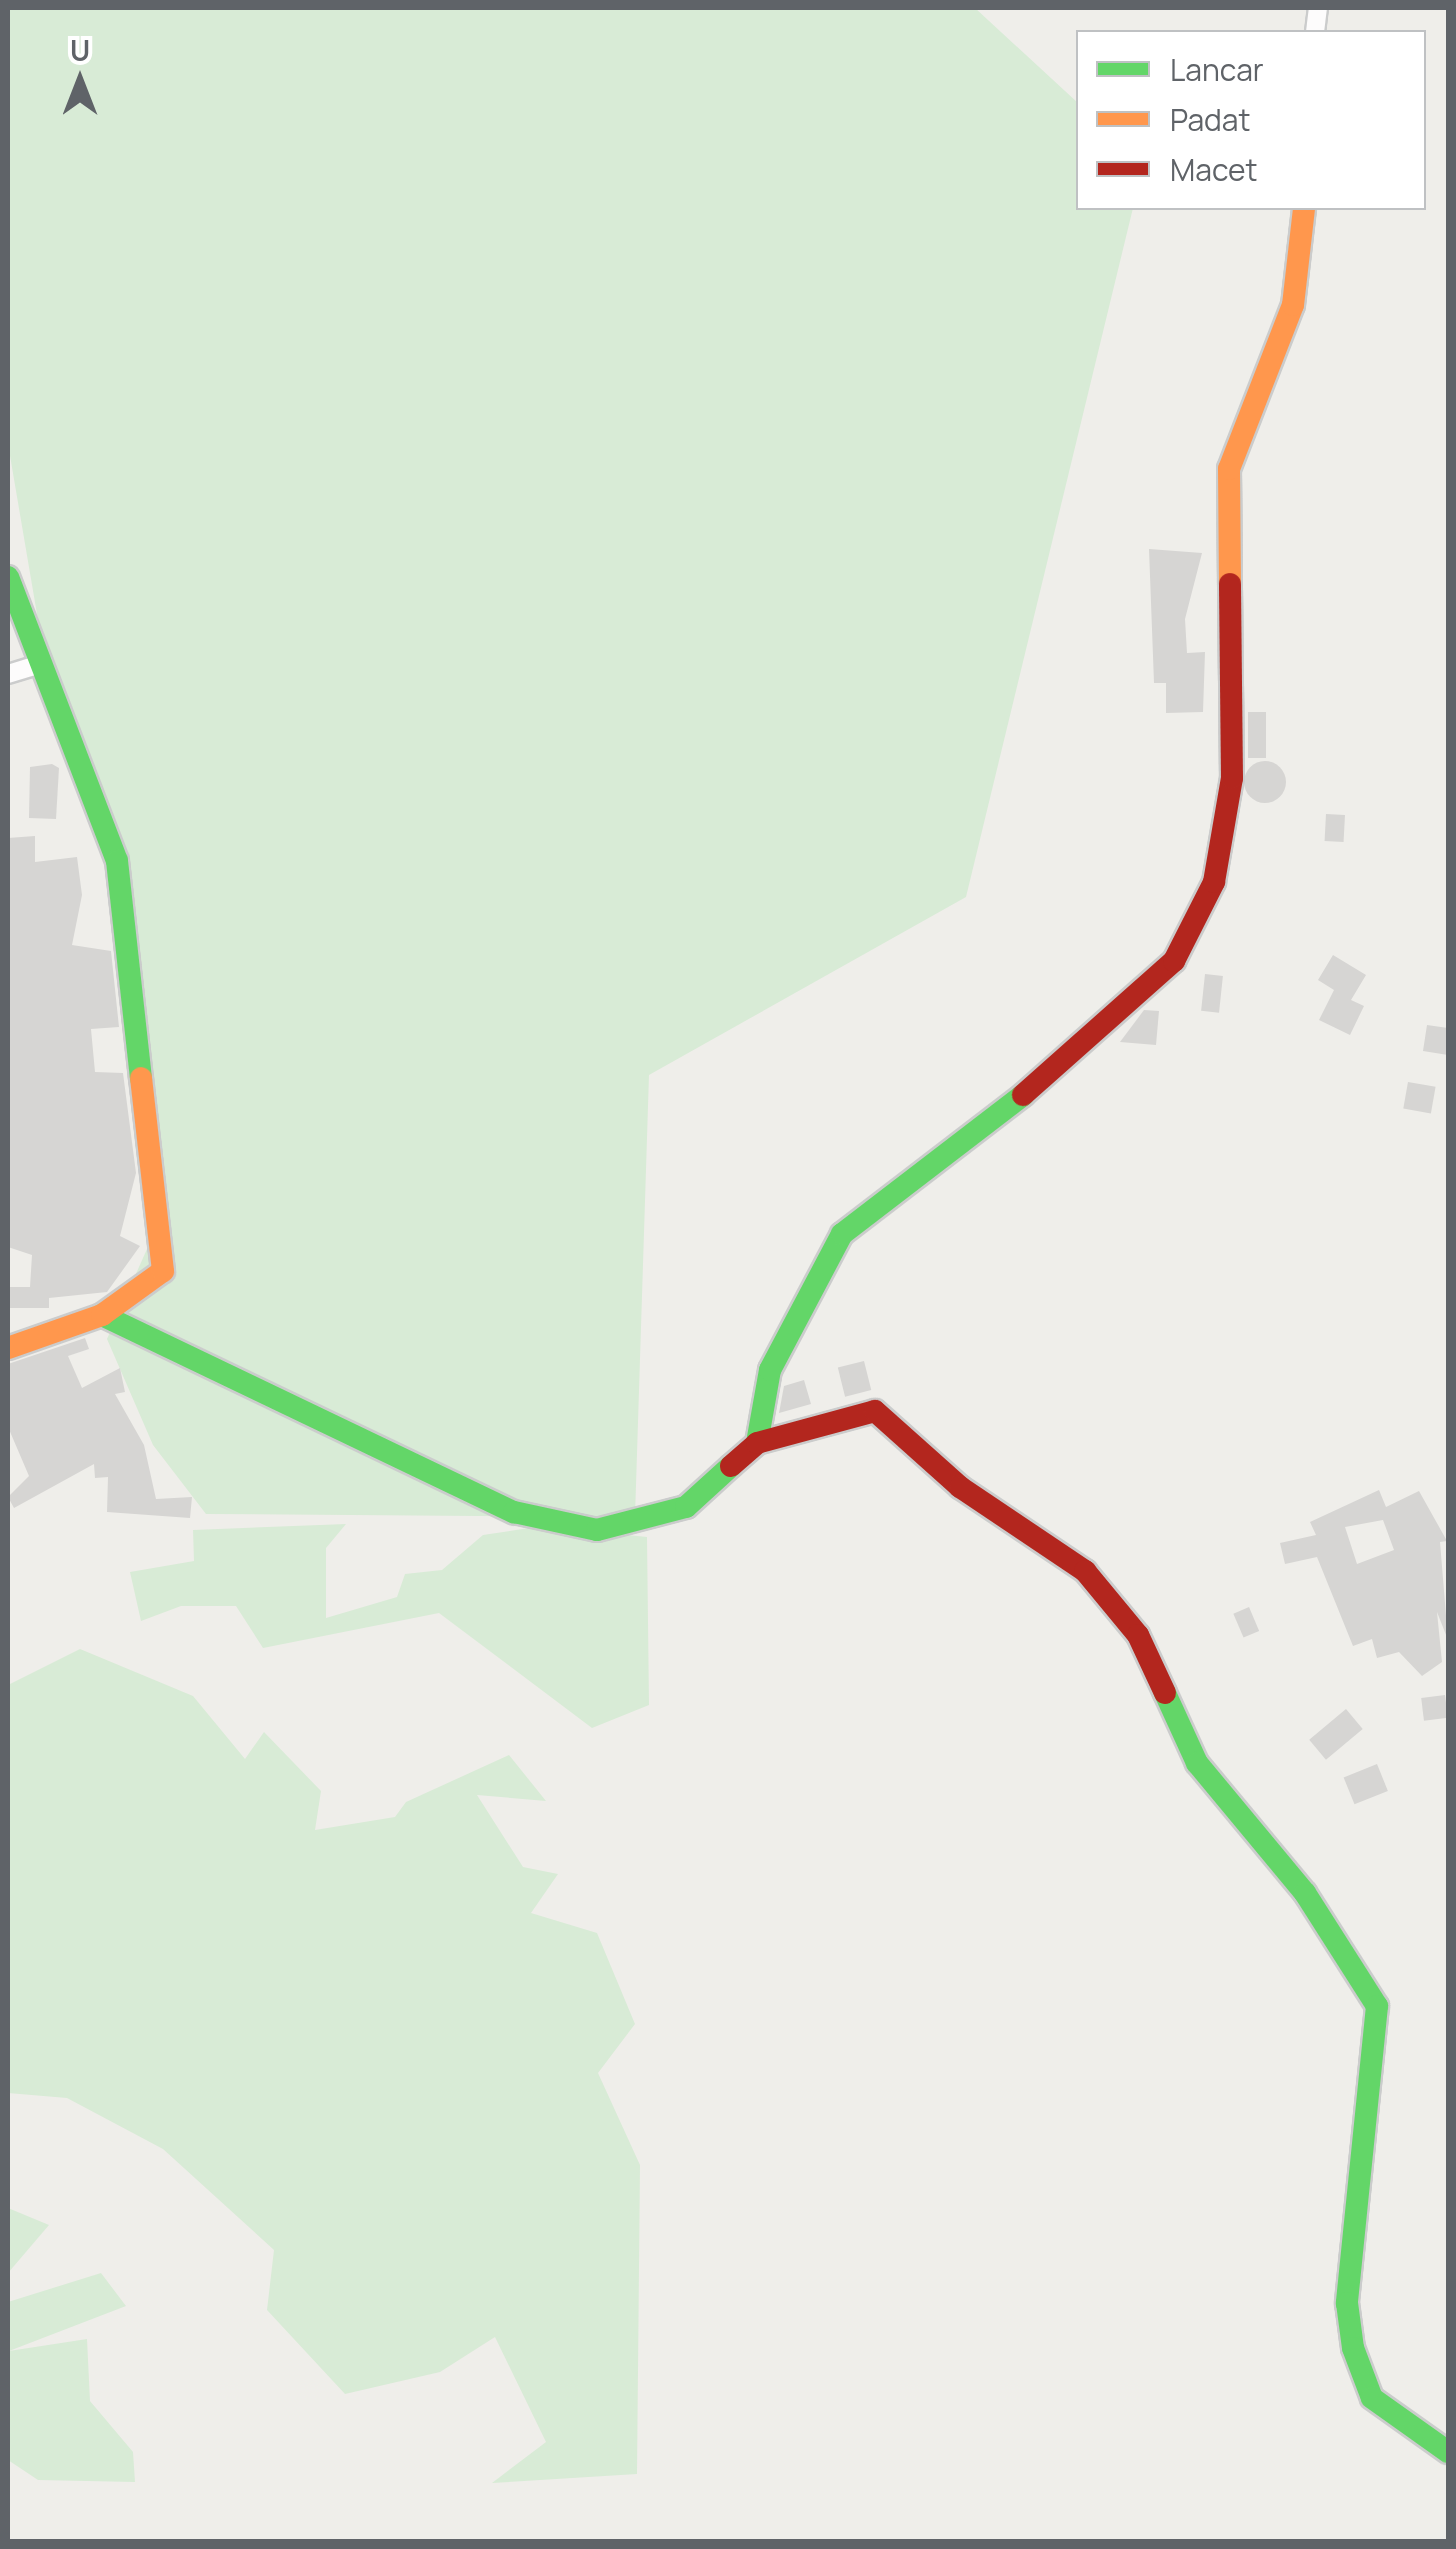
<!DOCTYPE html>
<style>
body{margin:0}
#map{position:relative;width:1456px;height:2549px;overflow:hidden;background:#efeeea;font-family:Manrope,sans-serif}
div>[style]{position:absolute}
.green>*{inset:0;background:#d8ebd6}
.building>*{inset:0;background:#d6d5d3;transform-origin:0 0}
.round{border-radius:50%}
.roads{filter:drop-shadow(2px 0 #cbcccc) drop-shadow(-2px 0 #cbcccc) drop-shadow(0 2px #cbcccc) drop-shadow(0 -2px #cbcccc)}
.street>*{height:18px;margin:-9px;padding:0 9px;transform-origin:9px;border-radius:9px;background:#fdfcfc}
.fast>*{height:22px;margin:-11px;padding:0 11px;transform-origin:11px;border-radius:11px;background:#63d668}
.slow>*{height:22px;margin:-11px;padding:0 11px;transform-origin:11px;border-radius:11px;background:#ff974d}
.jam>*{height:22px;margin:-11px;padding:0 11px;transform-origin:11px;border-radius:11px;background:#b3261e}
span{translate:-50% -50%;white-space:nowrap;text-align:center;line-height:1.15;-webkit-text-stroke:9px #fff;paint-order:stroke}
.frame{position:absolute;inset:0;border:10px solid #5f6368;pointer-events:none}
.legend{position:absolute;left:1076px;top:30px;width:350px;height:180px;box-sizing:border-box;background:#fff;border:2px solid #bfc1c3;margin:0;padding:12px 18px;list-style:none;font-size:30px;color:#5f6368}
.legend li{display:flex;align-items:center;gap:20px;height:50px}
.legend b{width:50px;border:2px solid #bfc1c3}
.north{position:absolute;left:30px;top:30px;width:100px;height:100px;-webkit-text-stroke:8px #fff;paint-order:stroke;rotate:0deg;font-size:28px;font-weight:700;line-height:40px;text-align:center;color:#5f6368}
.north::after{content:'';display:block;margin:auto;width:35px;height:45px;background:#5f6368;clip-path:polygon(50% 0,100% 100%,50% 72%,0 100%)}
</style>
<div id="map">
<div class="green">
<i style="clip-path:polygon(8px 8px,975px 8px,1078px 103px,1078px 208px,1133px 208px,966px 897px,649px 1075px,635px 1517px,206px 1514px,153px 1445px,107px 1339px,159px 1222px,107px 826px,38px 620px,8px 444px)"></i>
<i style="clip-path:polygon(346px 1524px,326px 1548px,326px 1618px,397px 1597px,405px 1574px,442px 1570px,483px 1535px,542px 1526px,647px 1537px,649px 1705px,592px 1728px,439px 1613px,263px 1648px,236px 1606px,181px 1606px,141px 1621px,130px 1572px,194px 1561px,193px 1530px)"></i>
<i style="clip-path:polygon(80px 1649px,193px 1696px,245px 1759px,264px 1732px,321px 1791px,315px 1830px,395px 1817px,406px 1802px,509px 1755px,546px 1801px,477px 1795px,523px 1867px,558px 1874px,531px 1913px,597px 1933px,635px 2024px,598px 2073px,640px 2165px,637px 2474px,492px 2483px,546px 2442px,495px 2337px,440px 2372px,345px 2394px,267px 2310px,274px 2250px,163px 2149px,67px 2098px,8px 2093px,8px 1685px)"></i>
<i style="clip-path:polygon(8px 2208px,49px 2225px,8px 2273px)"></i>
<i style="clip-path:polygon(101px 2273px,126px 2306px,9px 2351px,87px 2339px,90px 2401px,133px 2452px,135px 2482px,38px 2480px,8px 2460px,8px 2302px)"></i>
</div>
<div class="building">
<i style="clip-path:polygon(1149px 549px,1202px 553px,1185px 619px,1187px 653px,1205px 652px,1203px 712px,1166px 713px,1166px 683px,1154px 683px)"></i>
<i style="left:1248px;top:712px;width:18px;height:46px"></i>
<i class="round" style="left:1244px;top:761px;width:42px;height:42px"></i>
<i style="clip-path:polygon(52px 764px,59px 768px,56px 819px,29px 818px,30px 767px)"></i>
<i style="left:1326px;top:814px;width:19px;height:27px;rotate:3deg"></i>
<i style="clip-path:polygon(35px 836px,35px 862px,77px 857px,82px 895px,72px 945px,111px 951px,119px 1027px,91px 1029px,95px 1072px,123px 1073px,136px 1173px,120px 1236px,140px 1246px,107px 1292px,49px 1298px,49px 1308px,8px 1308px,8px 1287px,30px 1287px,32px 1255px,8px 1247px,8px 838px)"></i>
<i style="clip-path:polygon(1333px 955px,1366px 975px,1351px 1000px,1364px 1006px,1350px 1035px,1319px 1020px,1334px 990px,1318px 980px)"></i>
<i style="left:1205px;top:974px;width:18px;height:37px;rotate:6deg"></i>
<i style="clip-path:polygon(1144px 1010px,1159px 1011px,1156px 1045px,1120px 1042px)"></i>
<i style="clip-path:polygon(1427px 1025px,1448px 1028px,1448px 1055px,1423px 1051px)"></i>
<i style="left:1408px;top:1082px;width:28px;height:27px;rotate:10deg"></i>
<i style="clip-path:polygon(85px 1338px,89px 1349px,68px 1356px,82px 1388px,120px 1368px,125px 1392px,115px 1394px,144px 1445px,156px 1499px,192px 1497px,190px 1518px,107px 1512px,108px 1477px,95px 1478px,94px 1464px,14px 1508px,8px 1497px,29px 1476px,8px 1427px,8px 1364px)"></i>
<i style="left:864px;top:1361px;width:30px;height:27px;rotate:76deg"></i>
<i style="clip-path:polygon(804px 1380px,811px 1404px,779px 1413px,784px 1386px)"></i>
<i style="clip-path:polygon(evenodd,1379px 1490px,1386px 1507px,1419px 1491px,1447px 1541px,1440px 1542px,1448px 1640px,1437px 1612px,1442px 1662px,1422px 1676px,1399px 1652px,1377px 1658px,1372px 1639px,1353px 1646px,1317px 1557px,1285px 1564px,1280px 1543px,1316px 1535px,1310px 1522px,1379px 1490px,1383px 1520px,1394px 1550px,1357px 1564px,1345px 1527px,1383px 1520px)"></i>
<i style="left:1249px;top:1607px;width:26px;height:17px;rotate:67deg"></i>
<i style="left:1445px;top:1695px;width:23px;height:24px;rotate:83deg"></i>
<i style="left:1346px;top:1709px;width:26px;height:48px;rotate:50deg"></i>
<i style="left:1377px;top:1764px;width:29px;height:36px;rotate:68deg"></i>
</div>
<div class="roads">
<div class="street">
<i style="left:1315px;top:32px;width:24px;rotate:-83deg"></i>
<i style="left:8px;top:674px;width:31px;rotate:-17deg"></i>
</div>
<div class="fast">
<i style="left:8px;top:577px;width:304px;rotate:69deg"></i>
<i style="left:117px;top:861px;width:218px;rotate:83.7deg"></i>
<i style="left:102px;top:1315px;width:457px;rotate:25.6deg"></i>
<i style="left:514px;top:1512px;width:85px;rotate:12.2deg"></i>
<i style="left:597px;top:1530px;width:92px;rotate:-14.5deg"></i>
<i style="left:686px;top:1507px;width:61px;rotate:-42.3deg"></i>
<i style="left:757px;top:1443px;width:74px;rotate:-79.9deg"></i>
<i style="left:770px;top:1370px;width:154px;rotate:-62.1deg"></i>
<i style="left:842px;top:1234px;width:228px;rotate:-37.5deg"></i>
<i style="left:1165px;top:1693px;width:77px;rotate:65.4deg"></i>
<i style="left:1197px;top:1763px;width:169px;rotate:50.3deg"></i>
<i style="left:1305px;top:1893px;width:134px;rotate:57.5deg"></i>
<i style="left:1377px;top:2006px;width:299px;rotate:95.8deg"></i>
<i style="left:1347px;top:2303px;width:45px;rotate:82.4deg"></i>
<i style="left:1353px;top:2348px;width:53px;rotate:69.2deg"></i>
<i style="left:1372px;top:2398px;width:93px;rotate:35.4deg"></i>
</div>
<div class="slow">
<i style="left:1230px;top:584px;width:115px;rotate:-90.5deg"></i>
<i style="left:1229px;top:469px;width:176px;rotate:-68.7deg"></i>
<i style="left:1293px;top:305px;width:98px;rotate:-83.5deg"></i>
<i style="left:8px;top:1348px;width:100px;rotate:-19.3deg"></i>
<i style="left:102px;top:1315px;width:75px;rotate:-35.8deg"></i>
<i style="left:163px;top:1271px;width:194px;rotate:-96.5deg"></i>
</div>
<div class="jam">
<i style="left:1023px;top:1095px;width:202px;rotate:-41.6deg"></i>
<i style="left:1174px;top:961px;width:89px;rotate:-63.1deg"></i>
<i style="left:1214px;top:882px;width:106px;rotate:-80.2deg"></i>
<i style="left:1232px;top:778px;width:194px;rotate:-90.6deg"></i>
<i style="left:731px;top:1466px;width:35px;rotate:-41deg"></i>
<i style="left:757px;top:1443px;width:122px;rotate:-15.2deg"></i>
<i style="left:875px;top:1411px;width:114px;rotate:41.8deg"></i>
<i style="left:960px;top:1487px;width:151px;rotate:33.9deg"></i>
<i style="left:1085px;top:1571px;width:83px;rotate:50.4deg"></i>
<i style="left:1138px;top:1635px;width:64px;rotate:65deg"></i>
</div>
</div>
<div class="frame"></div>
<ul class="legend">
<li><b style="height:12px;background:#63d668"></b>Lancar</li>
<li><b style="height:12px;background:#ff974d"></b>Padat</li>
<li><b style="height:12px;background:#b3261e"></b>Macet</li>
</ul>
<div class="north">U</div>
</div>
